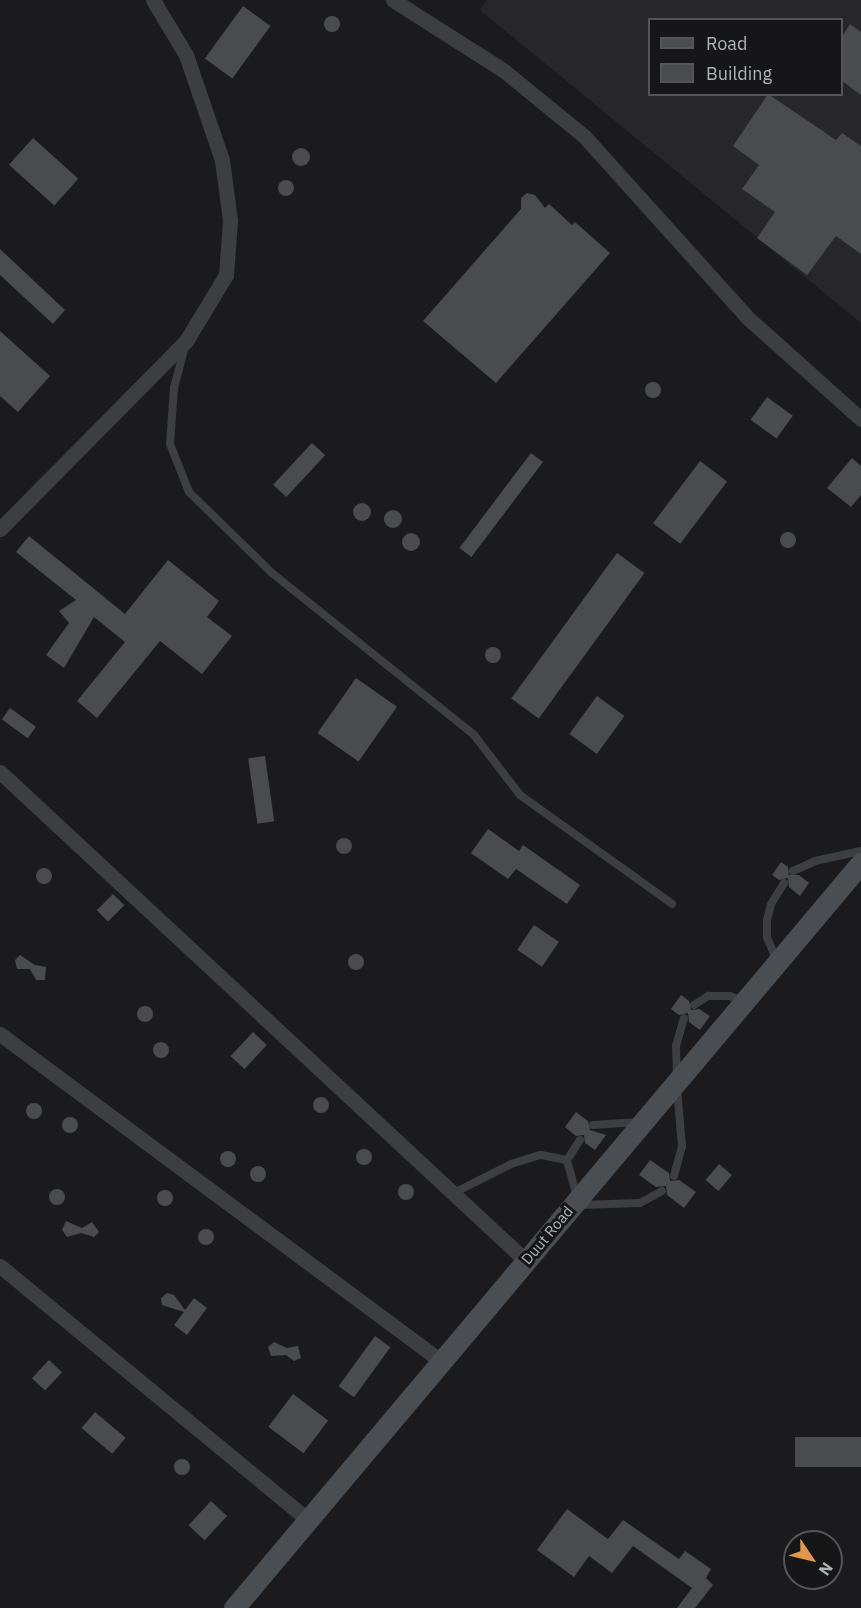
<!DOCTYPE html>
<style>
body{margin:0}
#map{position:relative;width:861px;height:1608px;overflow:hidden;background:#1b1b1d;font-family:"IBM Plex Sans",sans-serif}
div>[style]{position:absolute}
.built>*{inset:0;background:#272729}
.building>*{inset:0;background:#4a4b4f;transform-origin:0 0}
.round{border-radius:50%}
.service>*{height:8px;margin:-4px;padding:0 4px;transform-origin:4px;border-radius:4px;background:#3c3e41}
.minor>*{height:15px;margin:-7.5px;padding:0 7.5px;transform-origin:7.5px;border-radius:7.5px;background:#3c3e41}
.secondary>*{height:21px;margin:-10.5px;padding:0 10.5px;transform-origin:10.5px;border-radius:10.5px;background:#4a4d51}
span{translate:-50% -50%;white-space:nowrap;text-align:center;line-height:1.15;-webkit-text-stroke:6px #161618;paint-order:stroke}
.street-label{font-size:15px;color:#afb4bb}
.legend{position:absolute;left:648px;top:18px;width:195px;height:78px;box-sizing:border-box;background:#161618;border:2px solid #535559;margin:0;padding:8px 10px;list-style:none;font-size:18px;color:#afb4bb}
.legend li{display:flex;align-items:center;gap:12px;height:30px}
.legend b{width:30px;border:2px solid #535559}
.north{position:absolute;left:783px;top:1530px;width:60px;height:60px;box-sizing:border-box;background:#161618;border:2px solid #535559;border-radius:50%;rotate:125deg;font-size:16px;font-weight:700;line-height:24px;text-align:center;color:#afb4bb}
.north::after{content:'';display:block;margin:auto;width:21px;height:27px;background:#e0984f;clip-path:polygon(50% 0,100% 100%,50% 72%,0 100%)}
</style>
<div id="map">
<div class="built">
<i style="clip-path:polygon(evenodd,487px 0,861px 0,861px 323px,480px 10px,487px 0,650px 20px,842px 20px,842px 94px,650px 94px,650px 20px)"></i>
</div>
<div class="building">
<i style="left:243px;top:6px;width:34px;height:65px;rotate:36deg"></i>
<i class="round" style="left:324px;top:16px;width:16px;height:16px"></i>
<i style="clip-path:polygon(850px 24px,861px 32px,861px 95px,842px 81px,842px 37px)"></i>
<i style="clip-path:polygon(768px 94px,836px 140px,842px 133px,861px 146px,861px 254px,836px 236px,807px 275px,757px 238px,775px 212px,742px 189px,759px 165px,733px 146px)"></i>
<i style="left:33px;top:138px;width:61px;height:36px;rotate:42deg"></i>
<i class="round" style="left:292px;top:148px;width:18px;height:18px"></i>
<i class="round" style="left:278px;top:180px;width:16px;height:16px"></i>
<i style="clip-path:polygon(527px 193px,535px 195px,545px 208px,549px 204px,572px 225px,575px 222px,610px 253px,496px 383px,423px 321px,521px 209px,521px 198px)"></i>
<i style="clip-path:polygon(0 249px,65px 310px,53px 324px,0 275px)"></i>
<i style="clip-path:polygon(0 331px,50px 376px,18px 412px,0 396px)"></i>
<i class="round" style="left:645px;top:382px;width:16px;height:16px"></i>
<i style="left:767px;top:397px;width:32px;height:28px;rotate:36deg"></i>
<i style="left:312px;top:443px;width:18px;height:57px;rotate:43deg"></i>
<i style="left:531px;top:453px;width:15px;height:119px;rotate:37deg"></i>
<i style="clip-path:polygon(852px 458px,861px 466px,861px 495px,851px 507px,827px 488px)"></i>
<i style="left:700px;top:461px;width:34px;height:78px;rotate:37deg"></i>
<i class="round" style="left:353px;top:503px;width:18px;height:18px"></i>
<i class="round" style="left:384px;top:510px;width:18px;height:18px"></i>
<i class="round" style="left:780px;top:532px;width:16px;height:16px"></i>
<i class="round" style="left:402px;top:533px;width:18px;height:18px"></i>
<i style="clip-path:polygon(29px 536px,125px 614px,168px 560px,219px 601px,207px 617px,232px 636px,202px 674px,160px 641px,97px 718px,77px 701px,125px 642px,94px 617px,64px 668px,46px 655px,69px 623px,59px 611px,76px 600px,16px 552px)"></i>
<i style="left:617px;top:553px;width:34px;height:180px;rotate:36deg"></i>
<i class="round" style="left:485px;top:647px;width:16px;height:16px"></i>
<i style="left:356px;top:678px;width:50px;height:67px;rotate:35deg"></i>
<i style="left:597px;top:696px;width:34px;height:47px;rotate:36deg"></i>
<i style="left:10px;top:708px;width:32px;height:14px;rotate:36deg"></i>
<i style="left:265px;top:756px;width:66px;height:17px;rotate:82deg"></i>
<i style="clip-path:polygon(488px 829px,519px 851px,523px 845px,580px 885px,567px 904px,516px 869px,508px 879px,471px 853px)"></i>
<i class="round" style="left:336px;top:838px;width:16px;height:16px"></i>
<i style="clip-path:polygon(781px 862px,788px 867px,789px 875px,799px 875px,809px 883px,800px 896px,789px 887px,788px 878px,779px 880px,772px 875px)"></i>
<i class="round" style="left:36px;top:868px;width:16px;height:16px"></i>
<i style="left:113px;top:894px;width:16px;height:23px;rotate:45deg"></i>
<i style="left:534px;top:925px;width:30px;height:30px;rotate:34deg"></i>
<i class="round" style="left:348px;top:954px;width:16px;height:16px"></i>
<i style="clip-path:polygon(20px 955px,35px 965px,46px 967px,45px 980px,36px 980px,30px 969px,17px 969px,15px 960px)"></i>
<i style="clip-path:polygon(681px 995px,689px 1001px,691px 1010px,699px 1009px,710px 1016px,700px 1030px,689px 1022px,688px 1013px,679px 1015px,671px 1009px)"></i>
<i class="round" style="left:137px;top:1006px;width:16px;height:16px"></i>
<i style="left:253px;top:1032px;width:19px;height:33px;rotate:43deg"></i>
<i class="round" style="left:153px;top:1042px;width:16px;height:16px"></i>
<i class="round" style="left:313px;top:1097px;width:16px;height:16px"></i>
<i class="round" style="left:26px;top:1103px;width:16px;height:16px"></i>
<i style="clip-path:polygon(576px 1112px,588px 1121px,590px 1130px,606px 1135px,595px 1150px,585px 1143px,584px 1135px,576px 1136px,565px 1127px)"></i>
<i class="round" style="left:62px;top:1117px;width:16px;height:16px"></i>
<i class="round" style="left:356px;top:1149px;width:16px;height:16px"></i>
<i class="round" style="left:220px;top:1151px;width:16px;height:16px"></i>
<i style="clip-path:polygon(650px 1160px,669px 1173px,670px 1181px,679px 1180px,696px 1192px,684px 1208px,667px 1195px,666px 1186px,656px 1187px,639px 1175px)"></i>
<i style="left:719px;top:1164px;width:17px;height:21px;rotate:40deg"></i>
<i class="round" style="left:250px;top:1166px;width:16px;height:16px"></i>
<i class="round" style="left:398px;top:1184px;width:16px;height:16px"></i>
<i class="round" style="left:49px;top:1189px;width:16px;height:16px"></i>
<i class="round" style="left:157px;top:1190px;width:16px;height:16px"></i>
<i style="clip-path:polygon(66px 1221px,82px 1228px,92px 1222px,99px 1232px,94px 1237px,81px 1233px,67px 1237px,62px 1230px)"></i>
<i class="round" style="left:198px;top:1229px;width:16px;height:16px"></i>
<i style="clip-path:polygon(167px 1293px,174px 1295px,185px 1310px,194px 1298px,207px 1308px,187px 1335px,174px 1325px,184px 1312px,162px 1305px,161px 1298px)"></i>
<i style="left:375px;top:1336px;width:19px;height:62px;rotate:36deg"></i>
<i style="clip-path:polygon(274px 1342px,287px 1348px,298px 1346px,301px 1358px,294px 1361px,286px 1355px,271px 1356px,268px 1347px)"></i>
<i style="left:49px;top:1360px;width:18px;height:25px;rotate:43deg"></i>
<i style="left:293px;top:1394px;width:44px;height:41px;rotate:37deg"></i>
<i style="left:95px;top:1412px;width:40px;height:21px;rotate:40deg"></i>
<i style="left:861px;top:1437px;width:30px;height:66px;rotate:90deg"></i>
<i class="round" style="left:174px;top:1459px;width:16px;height:16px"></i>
<i style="left:211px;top:1501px;width:22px;height:33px;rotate:43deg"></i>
<i style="clip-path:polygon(567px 1509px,608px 1539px,623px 1520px,679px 1559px,685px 1551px,711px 1569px,706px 1578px,713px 1585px,695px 1608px,677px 1608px,692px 1588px,633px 1546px,612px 1573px,589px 1556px,574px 1577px,537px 1550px)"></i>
</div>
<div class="service">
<i style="left:185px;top:346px;width:43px;rotate:104.7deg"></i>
<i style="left:174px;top:388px;width:56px;rotate:94.1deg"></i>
<i style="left:170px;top:444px;width:52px;rotate:68.4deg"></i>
<i style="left:189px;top:492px;width:116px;rotate:44.3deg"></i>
<i style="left:272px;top:573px;width:259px;rotate:38.7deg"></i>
<i style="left:474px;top:735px;width:76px;rotate:52.5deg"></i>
<i style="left:520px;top:795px;width:187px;rotate:35.6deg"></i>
<i style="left:793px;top:871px;width:24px;rotate:-24deg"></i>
<i style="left:815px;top:861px;width:47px;rotate:-12.3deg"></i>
<i style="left:777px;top:961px;width:25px;rotate:-113deg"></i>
<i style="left:767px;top:938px;width:18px;rotate:-90deg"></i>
<i style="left:767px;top:920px;width:16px;rotate:-76deg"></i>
<i style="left:771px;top:904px;width:25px;rotate:-58deg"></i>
<i style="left:694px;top:1005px;width:17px;rotate:-33deg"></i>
<i style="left:708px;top:996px;width:22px"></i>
<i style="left:730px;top:996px;width:13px;rotate:23deg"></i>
<i style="left:677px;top:1074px;width:28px;rotate:-92deg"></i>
<i style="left:676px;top:1046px;width:29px;rotate:-74deg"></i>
<i style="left:593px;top:1125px;width:45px;rotate:-3.8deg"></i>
<i style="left:674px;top:1176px;width:31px;rotate:-75deg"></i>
<i style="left:682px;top:1146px;width:57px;rotate:-95deg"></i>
<i style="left:454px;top:1193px;width:64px;rotate:-27deg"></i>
<i style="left:511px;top:1164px;width:31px;rotate:-17deg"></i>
<i style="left:541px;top:1155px;width:26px;rotate:11deg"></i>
<i style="left:577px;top:1196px;width:37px;rotate:-106deg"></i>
<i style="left:567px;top:1160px;width:24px;rotate:-57deg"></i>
<i style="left:579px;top:1205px;width:61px;rotate:-1.9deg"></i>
<i style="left:640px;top:1203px;width:25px;rotate:-29deg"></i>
</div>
<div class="minor">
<i style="left:393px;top:0;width:130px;rotate:32.5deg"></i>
<i style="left:503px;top:70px;width:104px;rotate:39.2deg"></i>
<i style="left:584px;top:136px;width:246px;rotate:48deg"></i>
<i style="left:749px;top:319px;width:150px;rotate:41.8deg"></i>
<i style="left:0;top:529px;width:264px;rotate:-45.3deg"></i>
<i style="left:186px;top:341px;width:77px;rotate:-58.8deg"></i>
<i style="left:226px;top:275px;width:55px;rotate:-85.8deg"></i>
<i style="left:230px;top:220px;width:61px;rotate:-97.6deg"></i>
<i style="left:222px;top:160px;width:111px;rotate:-108.9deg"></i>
<i style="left:186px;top:55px;width:64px;rotate:-121deg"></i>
<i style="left:0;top:772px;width:717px;rotate:42.91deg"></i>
<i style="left:0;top:1034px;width:549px;rotate:36.56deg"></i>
<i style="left:0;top:1266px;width:399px;rotate:39.5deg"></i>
</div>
<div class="secondary">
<i style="left:234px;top:1608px;width:974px;rotate:-49.92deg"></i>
</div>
<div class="street-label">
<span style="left:547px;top:1235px;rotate:-50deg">Duut Road</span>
</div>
<ul class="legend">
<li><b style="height:8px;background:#4a4d51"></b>Road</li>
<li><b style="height:16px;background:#4a4b4f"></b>Building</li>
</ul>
<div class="north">N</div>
</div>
